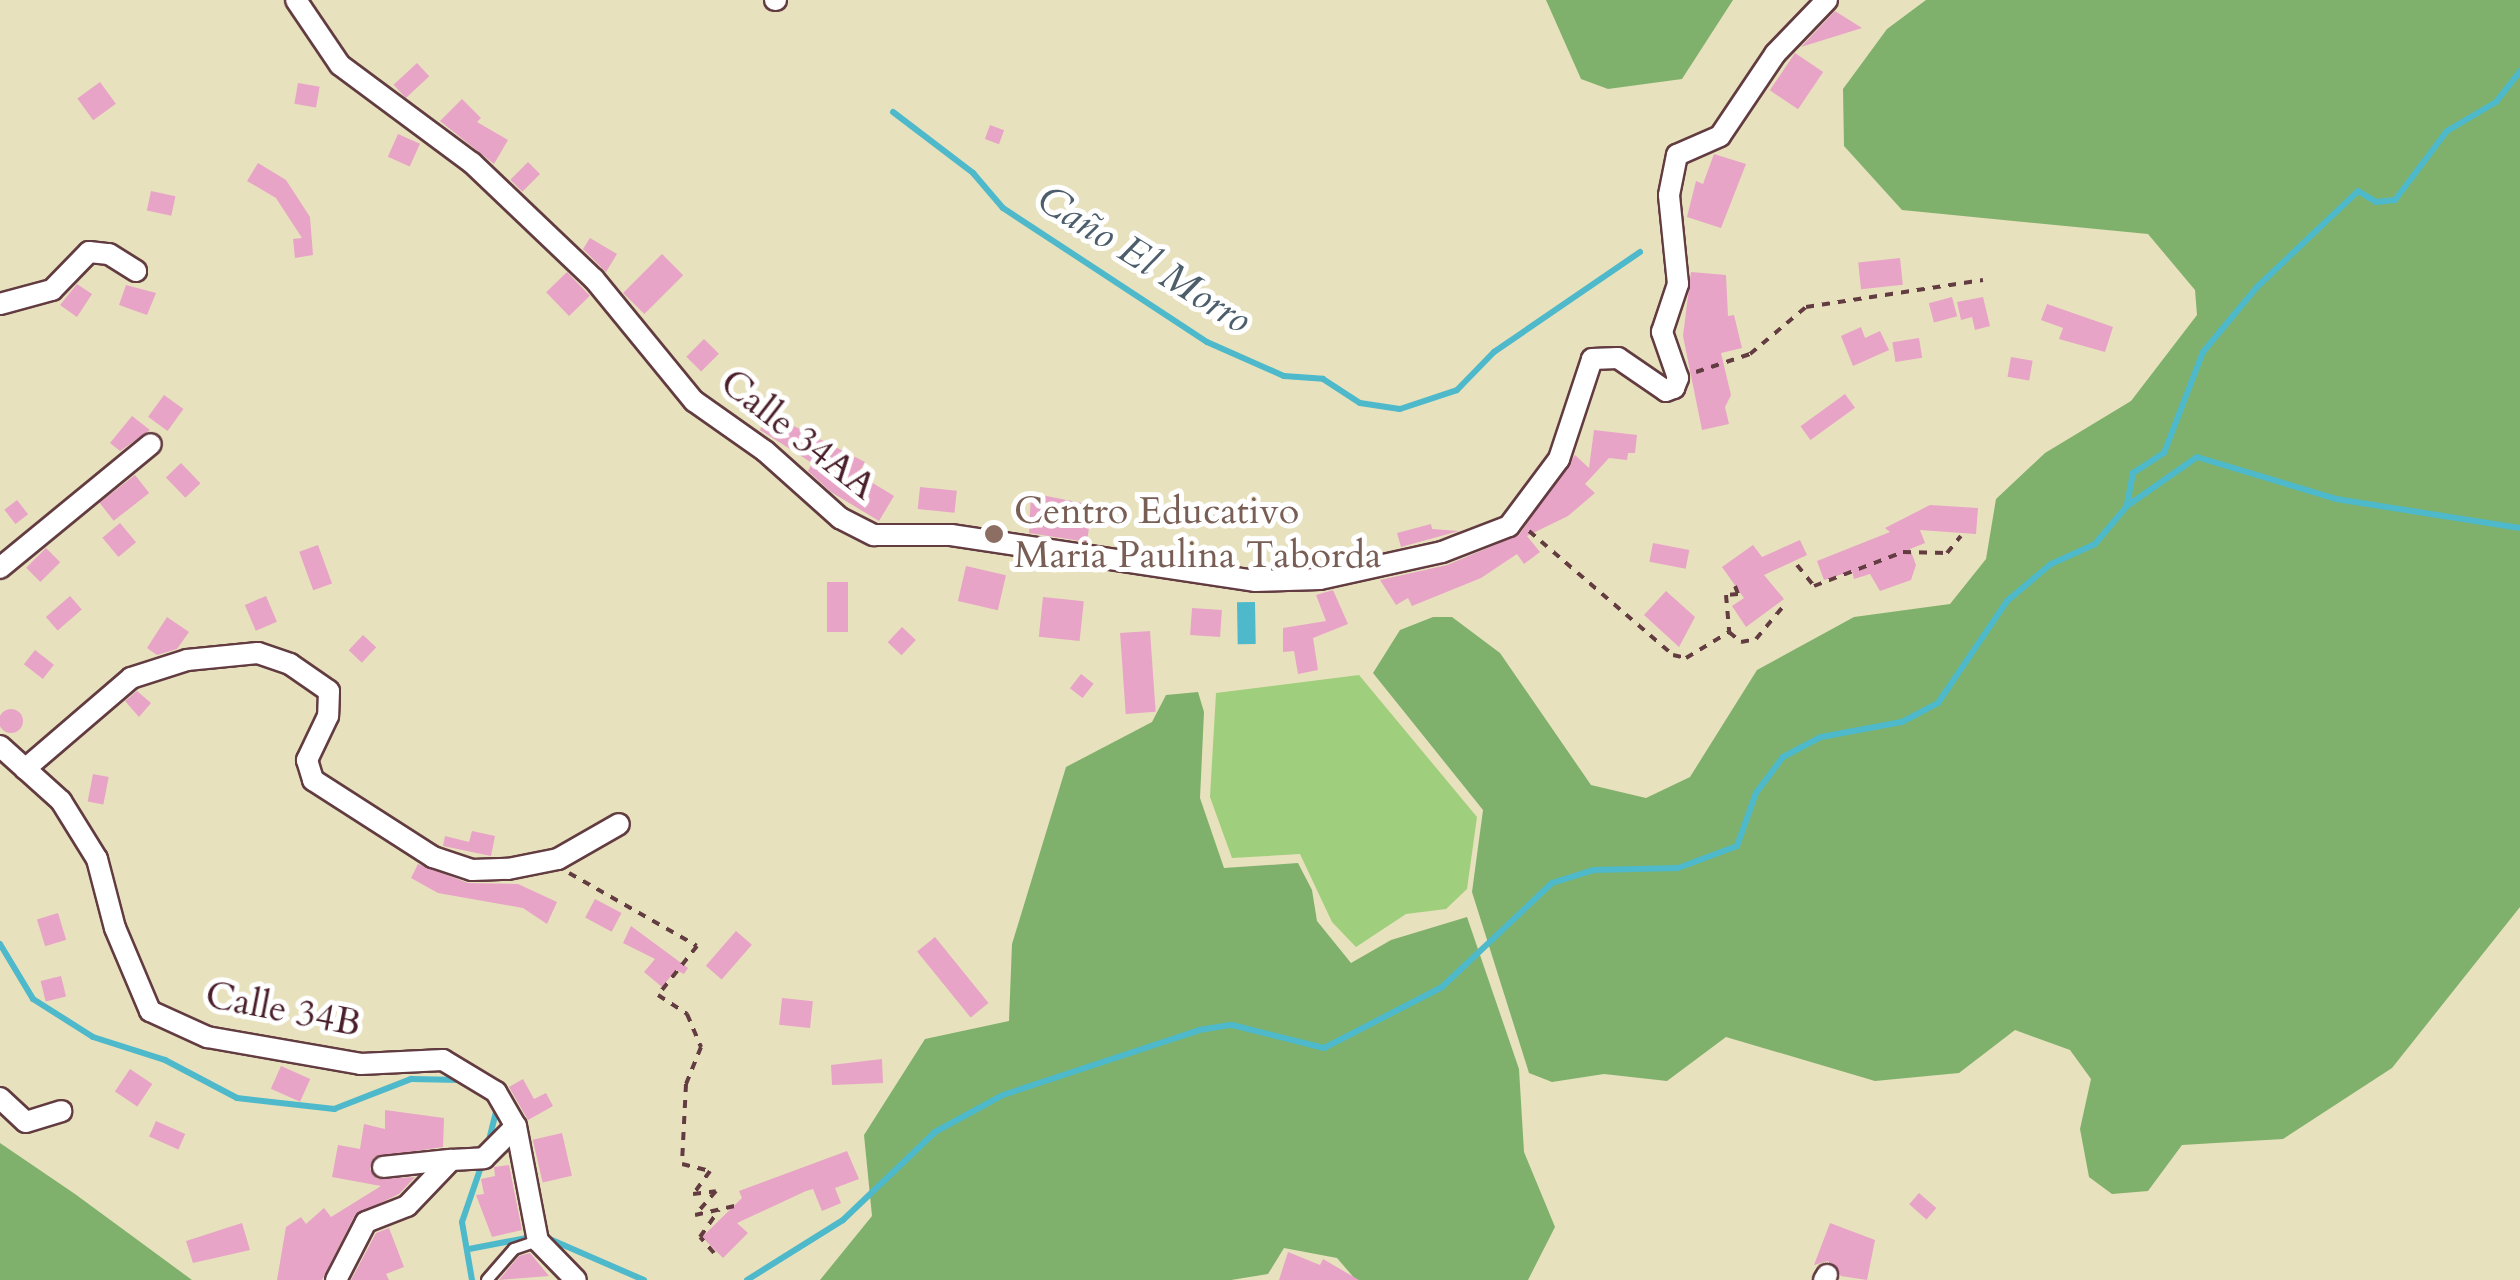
<!DOCTYPE html>
<meta charset="utf-8">
<style>
body{margin:0}
#map{position:relative;width:2520px;height:1280px;overflow:hidden;background:#e8e1bd;font-family:Cardo,serif}
div>[style]{position:absolute}
.green>*{inset:0;background:#9fce7c}
.forest>*{inset:0;background:#7fb16c}
.water>*{inset:0;background:#4eb9ca;transform-origin:0 0}
.stream>*{height:6px;margin:-3px;padding:0 3px;transform-origin:3px;border-radius:3px;background:#4eb9ca}
.building>*{inset:0;background:#e7a4c7;transform-origin:0 0}
.round{border-radius:50%}
.path>*{height:4px;margin-top:-2px;transform-origin:0;background:repeating-linear-gradient(90deg,#623c41 0 8px,transparent 0 16px)}
.roads{filter:drop-shadow(2px 0 #623c41) drop-shadow(-2px 0 #623c41) drop-shadow(0 2px #623c41) drop-shadow(0 -2px #623c41)}
.lane>*{height:10px;margin:-5px;padding:0 5px;transform-origin:5px;border-radius:5px;background:#fff}
.street>*{height:20px;margin:-10px;padding:0 10px;transform-origin:10px;border-radius:10px;background:#fff}
.dots>*{width:28px;height:28px;translate:-50% -50%;box-sizing:border-box;border:5px solid #fff;border-radius:50%}
span{translate:-50% -50%;white-space:nowrap;text-align:center;line-height:1.15;-webkit-text-stroke:10px #fff;paint-order:stroke}
.street-label{font-size:38px;color:#4a1f2b}
.education-label{font-size:38px;color:#785e54}
.left{translate:0 -50%;text-align:left}
.water-label{font-size:40px;color:#4c5d6b;font-style:italic}
</style>
<div id="map">
<div class="green">
<i style="clip-path:polygon(1359px 675px,1477px 817px,1467px 889px,1446px 909px,1406px 914px,1356px 947px,1332px 922px,1300px 854px,1232px 858px,1210px 797px,1216px 693px)"></i>
</div>
<div class="forest">
<i style="clip-path:polygon(1546px 0,1733px 0,1682px 79px,1608px 89px,1581px 79px)"></i>
<i style="clip-path:polygon(1926px 0,2520px 0,2520px 907px,2392px 1068px,2283px 1139px,2182px 1145px,2148px 1191px,2112px 1194px,2089px 1177px,2080px 1129px,2091px 1079px,2070px 1050px,2015px 1030px,1959px 1073px,1875px 1081px,1726px 1037px,1667px 1081px,1604px 1074px,1552px 1082px,1529px 1073px,1472px 892px,1483px 810px,1373px 673px,1400px 630px,1433px 617px,1452px 617px,1500px 653px,1591px 785px,1646px 798px,1690px 777px,1757px 670px,1854px 617px,1950px 604px,1986px 559px,1996px 499px,2045px 453px,2131px 401px,2197px 315px,2195px 290px,2148px 234px,1902px 210px,1844px 146px,1843px 89px,1887px 29px)"></i>
<i style="clip-path:polygon(1198px 692px,1204px 712px,1200px 798px,1224px 868px,1298px 863px,1312px 890px,1317px 921px,1351px 963px,1391px 940px,1467px 917px,1519px 1069px,1524px 1152px,1555px 1227px,1528px 1280px,1356px 1280px,1337px 1258px,1284px 1248px,1268px 1274px,1231px 1280px,820px 1280px,872px 1216px,864px 1135px,925px 1039px,1009px 1021px,1012px 944px,1066px 767px,1152px 722px,1166px 695px)"></i>
<i style="clip-path:polygon(0 1143px,75px 1194px,192px 1280px,0 1280px)"></i>
</div>
<div class="water">
<i style="left:1255px;top:602px;width:42px;height:18px;rotate:89deg"></i>
</div>
<div class="stream">
<i style="left:893px;top:112px;width:101px;rotate:37.3deg"></i>
<i style="left:973px;top:173px;width:46px;rotate:49.4deg"></i>
<i style="left:1003px;top:208px;width:244px;rotate:33.3deg"></i>
<i style="left:1207px;top:342px;width:84px;rotate:23.8deg"></i>
<i style="left:1284px;top:376px;width:39px;rotate:4deg"></i>
<i style="left:1323px;top:379px;width:44px;rotate:33deg"></i>
<i style="left:1360px;top:403px;width:40px;rotate:8.5deg"></i>
<i style="left:1400px;top:409px;width:60px;rotate:-18.4deg"></i>
<i style="left:1457px;top:390px;width:53px;rotate:-45.8deg"></i>
<i style="left:1494px;top:352px;width:177px;rotate:-34.4deg"></i>
<i style="left:2127px;top:504px;width:32px;rotate:-79deg"></i>
<i style="left:2133px;top:473px;width:37px;rotate:-33deg"></i>
<i style="left:2164px;top:453px;width:108px;rotate:-68.9deg"></i>
<i style="left:2203px;top:352px;width:85px;rotate:-50.3deg"></i>
<i style="left:2257px;top:287px;width:139px;rotate:-43.5deg"></i>
<i style="left:2358px;top:191px;width:21px;rotate:31deg"></i>
<i style="left:2376px;top:202px;width:19px;rotate:-6deg"></i>
<i style="left:2395px;top:200px;width:86px;rotate:-53deg"></i>
<i style="left:2447px;top:131px;width:57px;rotate:-30.6deg"></i>
<i style="left:2496px;top:102px;width:39px;rotate:-52deg"></i>
<i style="left:0;top:944px;width:64px;rotate:59deg"></i>
<i style="left:33px;top:999px;width:71px;rotate:32.3deg"></i>
<i style="left:93px;top:1037px;width:76px;rotate:17.7deg"></i>
<i style="left:165px;top:1060px;width:81px;rotate:27.8deg"></i>
<i style="left:237px;top:1098px;width:98px;rotate:6.5deg"></i>
<i style="left:334px;top:1109px;width:83px;rotate:-21.3deg"></i>
<i style="left:411px;top:1079px;width:50px;rotate:1.1deg"></i>
<i style="left:488px;top:1144px;width:37px;rotate:-76deg"></i>
<i style="left:545px;top:1237px;width:108px;rotate:23.5deg"></i>
<i style="left:469px;top:1249px;width:64px;rotate:-10.8deg"></i>
<i style="left:472px;top:1280px;width:59px;rotate:-99.8deg"></i>
<i style="left:462px;top:1222px;width:65px;rotate:-71deg"></i>
<i style="left:747px;top:1280px;width:113px;rotate:-32deg"></i>
<i style="left:843px;top:1220px;width:127px;rotate:-43.7deg"></i>
<i style="left:935px;top:1132px;width:77px;rotate:-28.6deg"></i>
<i style="left:1003px;top:1095px;width:206px;rotate:-18.3deg"></i>
<i style="left:1199px;top:1030px;width:33px;rotate:-9deg"></i>
<i style="left:1232px;top:1025px;width:95px;rotate:14deg"></i>
<i style="left:1324px;top:1048px;width:133px;rotate:-27.3deg"></i>
<i style="left:1442px;top:987px;width:151px;rotate:-43.4deg"></i>
<i style="left:1552px;top:883px;width:44px;rotate:-17.2deg"></i>
<i style="left:1594px;top:870px;width:84px;rotate:-1.4deg"></i>
<i style="left:1678px;top:868px;width:63px;rotate:-20.4deg"></i>
<i style="left:1737px;top:846px;width:56px;rotate:-70.3deg"></i>
<i style="left:1756px;top:793px;width:45px;rotate:-53.1deg"></i>
<i style="left:1783px;top:757px;width:43px;rotate:-27.8deg"></i>
<i style="left:1821px;top:737px;width:82px;rotate:-10.5deg"></i>
<i style="left:1902px;top:722px;width:41px;rotate:-27.8deg"></i>
<i style="left:1938px;top:703px;width:123px;rotate:-55.9deg"></i>
<i style="left:2007px;top:601px;width:57px;rotate:-40.1deg"></i>
<i style="left:2051px;top:564px;width:48px;rotate:-24.4deg"></i>
<i style="left:2095px;top:544px;width:50px;rotate:-49.9deg"></i>
<i style="left:2127px;top:506px;width:85px;rotate:-35deg"></i>
<i style="left:2197px;top:457px;width:145px;rotate:16.8deg"></i>
<i style="left:2336px;top:499px;width:186px;rotate:9deg"></i>
</div>
<div class="building">
<i style="clip-path:polygon(1835px 11px,1862px 28px,1801px 47px)"></i>
<i style="left:1795px;top:53px;width:34px;height:45px;rotate:34deg"></i>
<i style="left:417px;top:63px;width:18px;height:32px;rotate:47deg"></i>
<i style="left:100px;top:82px;width:27px;height:28px;rotate:54deg"></i>
<i style="left:298px;top:83px;width:22px;height:21px;rotate:10deg"></i>
<i style="clip-path:polygon(462px 99px,481px 118px,477px 122px,508px 140px,494px 164px,440px 121px)"></i>
<i style="left:990px;top:125px;width:15px;height:15px;rotate:20deg"></i>
<i style="left:398px;top:134px;width:24px;height:25px;rotate:24deg"></i>
<i style="clip-path:polygon(1714px 154px,1746px 164px,1721px 228px,1687px 217px,1696px 181px,1703px 184px)"></i>
<i style="left:528px;top:162px;width:17px;height:25px;rotate:45deg"></i>
<i style="clip-path:polygon(258px 163px,286px 180px,310px 217px,313px 255px,295px 258px,293px 239px,302px 238px,276px 198px,247px 181px)"></i>
<i style="left:151px;top:191px;width:25px;height:20px;rotate:12deg"></i>
<i style="clip-path:polygon(590px 238px,617px 254px,606px 272px,583px 249px)"></i>
<i style="left:662px;top:254px;width:30px;height:55px;rotate:45deg"></i>
<i style="left:1900px;top:258px;width:27px;height:42px;rotate:84deg"></i>
<i style="left:567px;top:272px;width:33px;height:29px;rotate:46deg"></i>
<i style="clip-path:polygon(1691px 272px,1726px 275px,1728px 316px,1734px 315px,1742px 348px,1721px 353px,1731px 395px,1725px 407px,1729px 424px,1702px 430px,1683px 336px)"></i>
<i style="clip-path:polygon(77px 284px,92px 294px,77px 317px,60px 305px)"></i>
<i style="clip-path:polygon(126px 285px,156px 293px,147px 315px,119px 305px)"></i>
<i style="left:1952px;top:297px;width:20px;height:24px;rotate:75deg"></i>
<i style="clip-path:polygon(1983px 297px,1990px 326px,1975px 330px,1972px 317px,1961px 320px,1957px 302px)"></i>
<i style="clip-path:polygon(2047px 304px,2113px 327px,2105px 352px,2059px 339px,2063px 328px,2041px 320px)"></i>
<i style="clip-path:polygon(1861px 327px,1865px 338px,1880px 331px,1889px 350px,1853px 366px,1841px 336px)"></i>
<i style="left:1919px;top:338px;width:20px;height:27px;rotate:81deg"></i>
<i style="left:704px;top:339px;width:21px;height:25px;rotate:45deg"></i>
<i style="left:2011px;top:357px;width:22px;height:20px;rotate:10deg"></i>
<i style="left:1845px;top:394px;width:17px;height:55px;rotate:54deg"></i>
<i style="left:164px;top:395px;width:24px;height:27px;rotate:36deg"></i>
<i style="clip-path:polygon(768px 413px,865px 462px,858px 474px,894px 496px,879px 521px,831px 492px,808px 471px,812px 463px,760px 430px)"></i>
<i style="clip-path:polygon(132px 416px,150px 430px,120px 451px,110px 443px)"></i>
<i style="clip-path:polygon(1594px 430px,1637px 435px,1635px 453px,1628px 453px,1627px 460px,1609px 458px,1585px 484px,1595px 493px,1568px 516px,1527px 536px,1540px 552px,1524px 564px,1517px 554px,1481px 578px,1412px 606px,1408px 598px,1396px 605px,1380px 580px,1447px 565px,1519px 535px,1575px 455px,1589px 468px)"></i>
<i style="left:181px;top:463px;width:28px;height:21px;rotate:46deg"></i>
<i style="left:135px;top:475px;width:23px;height:45px;rotate:52deg"></i>
<i style="left:920px;top:487px;width:37px;height:22px;rotate:6deg"></i>
<i style="clip-path:polygon(1031px 493px,1092px 505px,1087px 542px,1029px 533px)"></i>
<i style="left:17px;top:500px;width:18px;height:16px;rotate:52deg"></i>
<i style="clip-path:polygon(1930px 505px,1978px 508px,1976px 534px,1920px 530px,1925px 543px,1910px 549px,1916px 565px,1911px 580px,1880px 591px,1870px 574px,1854px 579px,1852px 571px,1824px 580px,1817px 561px,1890px 532px,1885px 528px)"></i>
<i style="left:120px;top:523px;width:25px;height:23px;rotate:50deg"></i>
<i style="clip-path:polygon(1431px 524px,1432px 529px,1459px 531px,1401px 547px,1397px 533px)"></i>
<i style="clip-path:polygon(1800px 540px,1807px 555px,1764px 575px,1784px 599px,1746px 627px,1732px 606px,1744px 598px,1722px 567px,1753px 545px,1762px 557px)"></i>
<i style="left:1653px;top:543px;width:37px;height:19px;rotate:11deg"></i>
<i style="left:318px;top:545px;width:41px;height:20px;rotate:70deg"></i>
<i style="left:46px;top:548px;width:20px;height:28px;rotate:45deg"></i>
<i style="left:966px;top:566px;width:41px;height:36px;rotate:13deg"></i>
<i style="left:827px;top:582px;width:21px;height:50px"></i>
<i style="clip-path:polygon(1333px 590px,1348px 624px,1313px 638px,1318px 670px,1298px 674px,1294px 651px,1283px 652px,1283px 628px,1326px 621px,1316px 595px)"></i>
<i style="clip-path:polygon(1666px 591px,1695px 617px,1679px 647px,1644px 615px)"></i>
<i style="left:70px;top:596px;width:18px;height:32px;rotate:49deg"></i>
<i style="left:266px;top:596px;width:28px;height:23px;rotate:67deg"></i>
<i style="left:1043px;top:597px;width:41px;height:40px;rotate:6deg"></i>
<i style="left:1192px;top:608px;width:30px;height:27px;rotate:4deg"></i>
<i style="clip-path:polygon(167px 617px,189px 632px,177px 649px,157px 655px,147px 648px)"></i>
<i style="left:902px;top:627px;width:19px;height:21px;rotate:43deg"></i>
<i style="left:1150px;top:631px;width:81px;height:30px;rotate:86deg"></i>
<i style="left:363px;top:635px;width:18px;height:21px;rotate:43deg"></i>
<i style="left:35px;top:650px;width:24px;height:18px;rotate:38deg"></i>
<i style="left:1081px;top:674px;width:16px;height:18px;rotate:38deg"></i>
<i style="clip-path:polygon(137px 691px,151px 703px,139px 717px,125px 701px)"></i>
<i class="round" style="left:-1px;top:709px;width:24px;height:24px"></i>
<i style="left:93px;top:774px;width:16px;height:28px;rotate:11deg"></i>
<i style="clip-path:polygon(472px 831px,495px 836px,491px 856px,443px 846px,445px 836px,469px 842px)"></i>
<i style="clip-path:polygon(418px 864px,468px 883px,518px 884px,557px 902px,547px 924px,523px 908px,438px 893px,411px 878px)"></i>
<i style="left:595px;top:899px;width:30px;height:21px;rotate:28deg"></i>
<i style="left:58px;top:913px;width:28px;height:22px;rotate:73deg"></i>
<i style="clip-path:polygon(631px 926px,688px 968px,684px 974px,676px 970px,662px 987px,644px 972px,655px 959px,623px 943px)"></i>
<i style="left:736px;top:931px;width:21px;height:46px;rotate:41deg"></i>
<i style="left:935px;top:937px;width:85px;height:23px;rotate:51deg"></i>
<i style="left:61px;top:976px;width:21px;height:21px;rotate:76deg"></i>
<i style="left:782px;top:998px;width:31px;height:27px;rotate:6deg"></i>
<i style="clip-path:polygon(882px 1059px,883px 1083px,832px 1085px,831px 1065px)"></i>
<i style="left:281px;top:1066px;width:32px;height:25px;rotate:24deg"></i>
<i style="left:130px;top:1069px;width:27px;height:27px;rotate:34deg"></i>
<i style="clip-path:polygon(523px 1079px,534px 1099px,546px 1093px,553px 1106px,528px 1120px,509px 1087px)"></i>
<i style="clip-path:polygon(385px 1110px,444px 1118px,443px 1147px,374px 1157px,370px 1169px,377px 1179px,415px 1177px,399px 1194px,355px 1215px,322px 1280px,277px 1280px,286px 1227px,301px 1217px,306px 1224px,324px 1208px,331px 1217px,381px 1186px,332px 1177px,338px 1145px,360px 1149px,364px 1124px,385px 1129px)"></i>
<i style="left:156px;top:1121px;width:32px;height:17px;rotate:24deg"></i>
<i style="left:562px;top:1133px;width:44px;height:30px;rotate:77deg"></i>
<i style="clip-path:polygon(847px 1151px,859px 1179px,835px 1188px,841px 1203px,822px 1211px,813px 1189px,806px 1191px,737px 1223px,748px 1233px,723px 1258px,702px 1237px,742px 1198px,739px 1191px)"></i>
<i style="clip-path:polygon(509px 1165px,522px 1230px,492px 1237px,476px 1195px,484px 1194px,481px 1179px,495px 1176px,494px 1167px)"></i>
<i style="left:1919px;top:1193px;width:23px;height:15px;rotate:41deg"></i>
<i style="clip-path:polygon(242px 1223px,250px 1250px,193px 1263px,186px 1241px)"></i>
<i style="clip-path:polygon(1830px 1223px,1875px 1240px,1867px 1280px,1841px 1276px,1828px 1261px,1814px 1265px)"></i>
<i style="clip-path:polygon(389px 1228px,404px 1267px,386px 1274px,389px 1280px,351px 1280px,376px 1233px)"></i>
<i style="clip-path:polygon(1288px 1252px,1320px 1265px,1323px 1259px,1359px 1280px,1279px 1280px)"></i>
<i style="clip-path:polygon(530px 1253px,549px 1276px,499px 1280px,519px 1256px)"></i>
</div>
<div class="path">
<i style="left:1696px;top:372px;width:57px;rotate:-18.4deg"></i>
<i style="left:1750px;top:354px;width:73px;rotate:-40deg"></i>
<i style="left:1806px;top:307px;width:179px;rotate:-8.7deg"></i>
<i style="left:1529px;top:531px;width:190px;rotate:40.7deg"></i>
<i style="left:1673px;top:655px;width:13px;rotate:13deg"></i>
<i style="left:1686px;top:658px;width:50px;rotate:-31.2deg"></i>
<i style="left:1797px;top:565px;width:27px;rotate:51deg"></i>
<i style="left:1814px;top:586px;width:95px;rotate:-20.9deg"></i>
<i style="left:1903px;top:552px;width:44px;rotate:1.3deg"></i>
<i style="left:1947px;top:553px;width:22px;rotate:-51deg"></i>
<i style="left:1735px;top:586px;width:9px;rotate:69deg"></i>
<i style="left:1738px;top:594px;width:12px;rotate:175deg"></i>
<i style="left:1726px;top:595px;width:37px;rotate:85deg"></i>
<i style="left:1729px;top:632px;width:16px;rotate:40deg"></i>
<i style="left:1741px;top:642px;width:15px;rotate:-11deg"></i>
<i style="left:1756px;top:639px;width:47px;rotate:-50.2deg"></i>
<i style="left:569px;top:873px;width:147px;rotate:29.7deg"></i>
<i style="left:697px;top:946px;width:63px;rotate:128.5deg"></i>
<i style="left:658px;top:995px;width:35px;rotate:33deg"></i>
<i style="left:687px;top:1014px;width:36px;rotate:67deg"></i>
<i style="left:701px;top:1047px;width:40px;rotate:112deg"></i>
<i style="left:686px;top:1084px;width:80px;rotate:92.9deg"></i>
<i style="left:682px;top:1164px;width:29px;rotate:14deg"></i>
<i style="left:710px;top:1171px;width:29px;rotate:126deg"></i>
<i style="left:693px;top:1194px;width:23px;rotate:-7deg"></i>
<i style="left:716px;top:1191px;width:32px;rotate:131deg"></i>
<i style="left:695px;top:1215px;width:45px;rotate:-12.8deg"></i>
<i style="left:714px;top:1253px;width:21px;rotate:-131deg"></i>
<i style="left:700px;top:1237px;width:33px;rotate:-55deg"></i>
</div>
<div class="roads">
<div class="lane">
<i style="left:487px;top:1280px;width:41px;rotate:-48.9deg"></i>
<i style="left:514px;top:1249px;width:24px;rotate:-19deg"></i>
</div>
<div class="street">
<i style="left:296px;top:0;width:78px;rotate:55.9deg"></i>
<i style="left:340px;top:65px;width:164px;rotate:36.6deg"></i>
<i style="left:472px;top:163px;width:168px;rotate:43.6deg"></i>
<i style="left:594px;top:279px;width:158px;rotate:50.7deg"></i>
<i style="left:694px;top:401px;width:87px;rotate:35.2deg"></i>
<i style="left:765px;top:451px;width:101px;rotate:41.8deg"></i>
<i style="left:840px;top:518px;width:38px;rotate:27deg"></i>
<i style="left:874px;top:535px;width:77px"></i>
<i style="left:951px;top:535px;width:307px;rotate:8.6deg"></i>
<i style="left:1255px;top:581px;width:65px;rotate:-1.8deg"></i>
<i style="left:1320px;top:579px;width:125px;rotate:-12.5deg"></i>
<i style="left:1442px;top:552px;width:72px;rotate:-21.2deg"></i>
<i style="left:1509px;top:526px;width:84px;rotate:-53.3deg"></i>
<i style="left:1559px;top:459px;width:105px;rotate:-71.7deg"></i>
<i style="left:1592px;top:359px;width:26px;rotate:-2deg"></i>
<i style="left:1618px;top:358px;width:58px;rotate:34.5deg"></i>
<i style="left:1666px;top:391px;width:9px;rotate:-21deg"></i>
<i style="left:1674px;top:388px;width:11px;rotate:-68deg"></i>
<i style="left:1678px;top:378px;width:49px;rotate:-109.2deg"></i>
<i style="left:1662px;top:332px;width:51px;rotate:-71.6deg"></i>
<i style="left:1678px;top:284px;width:89px;rotate:-95.8deg"></i>
<i style="left:1669px;top:195px;width:41px;rotate:-78.7deg"></i>
<i style="left:1677px;top:155px;width:47px;rotate:-23.8deg"></i>
<i style="left:1720px;top:136px;width:99px;rotate:-56.1deg"></i>
<i style="left:1775px;top:54px;width:75px;rotate:-46.1deg"></i>
<i style="left:775px;top:0;width:1px"></i>
<i style="left:0;top:304px;width:54px;rotate:-15.1deg"></i>
<i style="left:52px;top:290px;width:53px;rotate:-45.8deg"></i>
<i style="left:89px;top:252px;width:20px;rotate:6deg"></i>
<i style="left:109px;top:254px;width:32px;rotate:32deg"></i>
<i style="left:0;top:568px;width:195px;rotate:-39.4deg"></i>
<i style="left:0;top:746px;width:82px;rotate:42deg"></i>
<i style="left:61px;top:801px;width:68px;rotate:58.2deg"></i>
<i style="left:97px;top:859px;width:71px;rotate:75.4deg"></i>
<i style="left:115px;top:928px;width:90px;rotate:67.1deg"></i>
<i style="left:150px;top:1011px;width:63px;rotate:24.5deg"></i>
<i style="left:207px;top:1037px;width:156px;rotate:9.9deg"></i>
<i style="left:361px;top:1064px;width:82px;rotate:-2.8deg"></i>
<i style="left:443px;top:1060px;width:62px;rotate:31.1deg"></i>
<i style="left:496px;top:1092px;width:39px;rotate:60deg"></i>
<i style="left:516px;top:1126px;width:117px;rotate:79.2deg"></i>
<i style="left:538px;top:1241px;width:54px;rotate:45.7deg"></i>
<i style="left:25px;top:769px;width:140px;rotate:-40.6deg"></i>
<i style="left:131px;top:678px;width:59px;rotate:-17.8deg"></i>
<i style="left:187px;top:660px;width:71px;rotate:-5.6deg"></i>
<i style="left:258px;top:653px;width:34px;rotate:19deg"></i>
<i style="left:290px;top:664px;width:47px;rotate:34.7deg"></i>
<i style="left:329px;top:691px;width:25px;rotate:92deg"></i>
<i style="left:328px;top:716px;width:49px;rotate:115.5deg"></i>
<i style="left:307px;top:760px;width:21px;rotate:73deg"></i>
<i style="left:313px;top:780px;width:143px;rotate:32.7deg"></i>
<i style="left:433px;top:857px;width:41px;rotate:18.4deg"></i>
<i style="left:472px;top:870px;width:36px;rotate:-2deg"></i>
<i style="left:508px;top:869px;width:51px;rotate:-11.3deg"></i>
<i style="left:558px;top:859px;width:70px;rotate:-29.8deg"></i>
<i style="left:0;top:1098px;width:35px;rotate:43deg"></i>
<i style="left:26px;top:1122px;width:37px;rotate:-17deg"></i>
<i style="left:383px;top:1167px;width:66px;rotate:-6.1deg"></i>
<i style="left:336px;top:1280px;width:65px;rotate:-62.7deg"></i>
<i style="left:366px;top:1222px;width:44px;rotate:-21.3deg"></i>
<i style="left:407px;top:1206px;width:64px;rotate:-46.3deg"></i>
<i style="left:451px;top:1160px;width:33px;rotate:-3deg"></i>
<i style="left:484px;top:1158px;width:45px;rotate:-45deg"></i>
<i style="left:1824px;top:1280px;width:6px;rotate:-59deg"></i>
</div>
</div>
<div class="dots">
<i style="left:994px;top:534px;background:#8d6e63"></i>
</div>
<div class="street-label">
<span style="left:798px;top:435px;rotate:38deg">Calle 34AA</span>
<span style="left:283px;top:1010px;rotate:11deg">Calle 34B</span>
</div>
<div class="education-label">
<span class="left" style="left:1014px;top:534px">Centro Educativo<br>Maria Paulina Taborda</span>
</div>
<div class="water-label">
<span style="left:1144px;top:260px;rotate:32deg">Caño El Morro</span>
</div>
</div>
